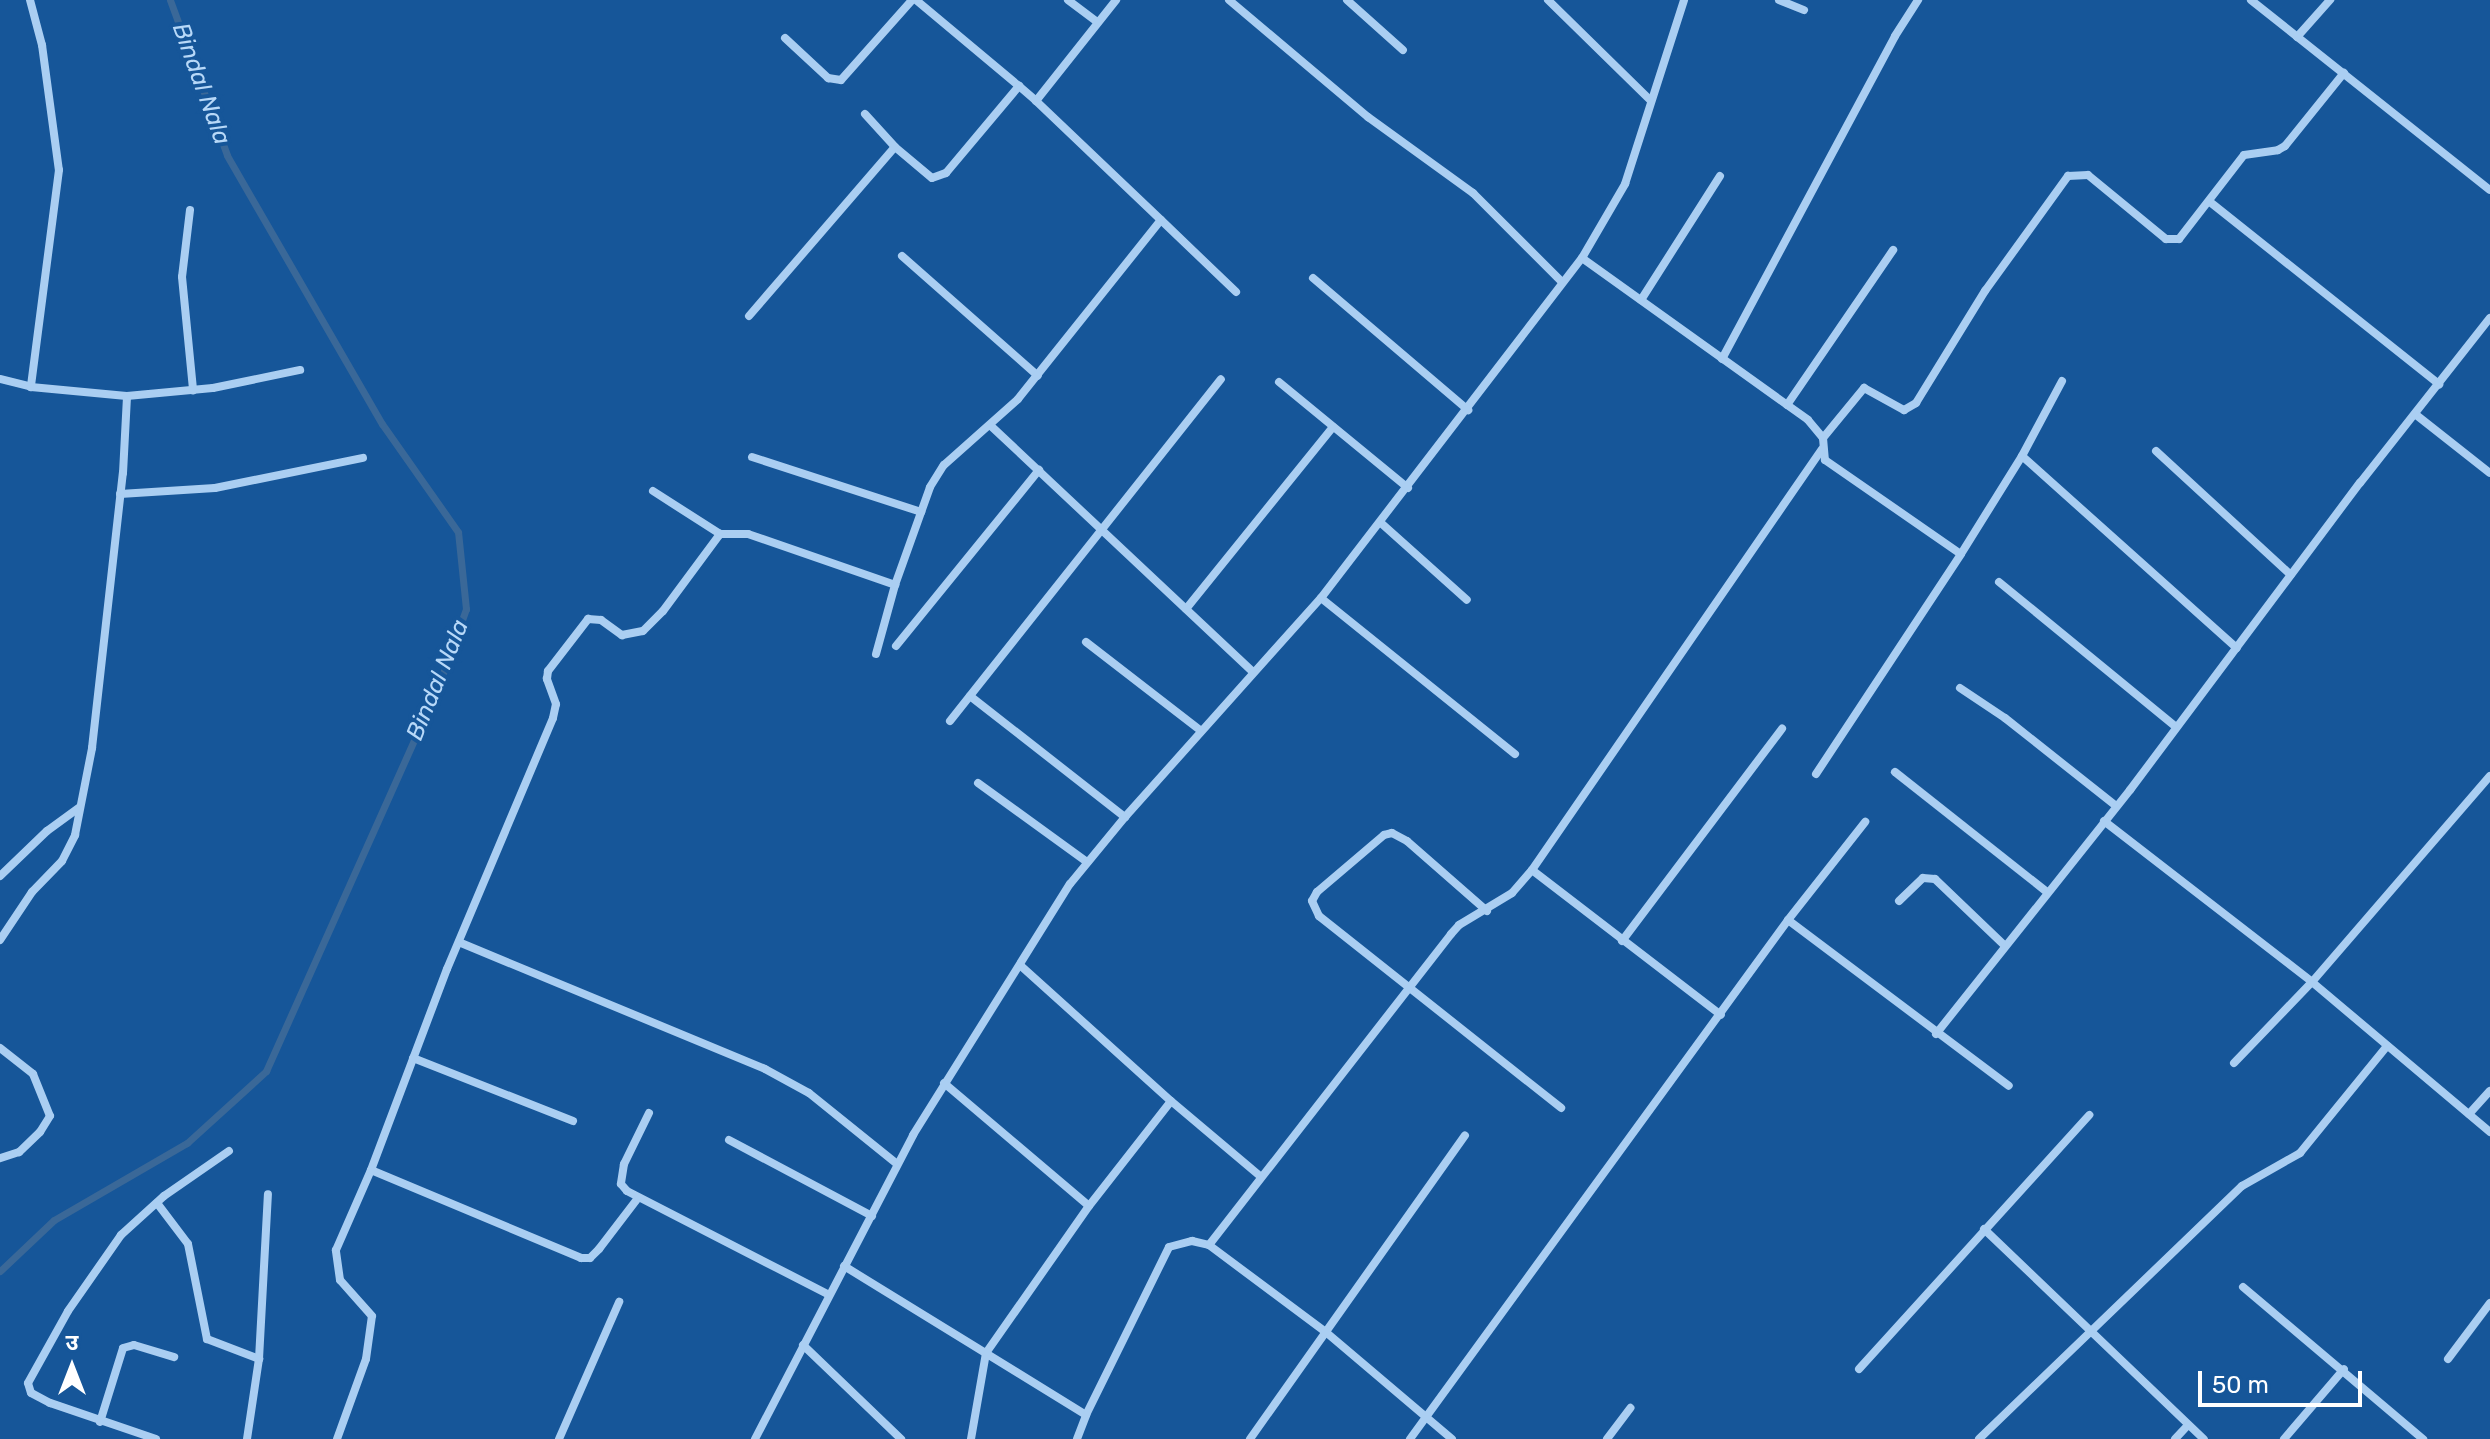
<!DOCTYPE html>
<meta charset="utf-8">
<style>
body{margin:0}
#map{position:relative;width:2490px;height:1439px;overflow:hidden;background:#165699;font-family:Rubik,"Noto Sans Devanagari",sans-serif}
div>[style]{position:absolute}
.stream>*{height:7px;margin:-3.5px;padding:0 3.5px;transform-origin:3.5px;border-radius:3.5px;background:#3a6898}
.street>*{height:8px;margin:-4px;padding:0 4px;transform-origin:4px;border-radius:4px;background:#aacef2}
span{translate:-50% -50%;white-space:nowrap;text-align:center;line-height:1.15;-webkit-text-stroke:8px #165699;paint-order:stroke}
.water-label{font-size:24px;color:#b7d8f8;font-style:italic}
.north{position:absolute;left:32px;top:1327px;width:80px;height:80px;-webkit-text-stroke:6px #165699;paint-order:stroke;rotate:0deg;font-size:22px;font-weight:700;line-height:32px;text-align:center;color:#fff}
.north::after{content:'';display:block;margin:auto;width:28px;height:36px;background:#fff;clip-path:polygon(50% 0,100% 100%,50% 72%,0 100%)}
.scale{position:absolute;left:2198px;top:1371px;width:164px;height:36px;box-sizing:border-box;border:4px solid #fff;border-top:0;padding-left:10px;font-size:24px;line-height:28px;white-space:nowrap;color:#fff;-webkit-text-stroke:6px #165699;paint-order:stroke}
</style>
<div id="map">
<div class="stream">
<i style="left:0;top:1271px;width:74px;rotate:-43.4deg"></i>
<i style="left:54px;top:1220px;width:154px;rotate:-30.1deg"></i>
<i style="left:187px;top:1143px;width:107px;rotate:-42.3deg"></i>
<i style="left:266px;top:1071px;width:421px;rotate:-65.9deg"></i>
<i style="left:438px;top:687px;width:83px;rotate:-70.3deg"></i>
<i style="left:466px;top:609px;width:77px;rotate:-95.9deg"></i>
<i style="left:458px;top:532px;width:132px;rotate:-125.1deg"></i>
<i style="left:382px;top:424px;width:310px;rotate:-120deg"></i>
<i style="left:227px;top:155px;width:165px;rotate:-110.2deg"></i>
</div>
<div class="street">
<i style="left:30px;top:0;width:47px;rotate:75.1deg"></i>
<i style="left:42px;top:45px;width:126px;rotate:82.3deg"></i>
<i style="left:59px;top:170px;width:219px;rotate:97.4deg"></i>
<i style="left:916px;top:0;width:134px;rotate:39.9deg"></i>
<i style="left:1068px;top:0;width:36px;rotate:37deg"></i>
<i style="left:1229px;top:0;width:182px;rotate:40.1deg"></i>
<i style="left:1368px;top:117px;width:130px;rotate:35.9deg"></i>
<i style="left:1473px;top:193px;width:126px;rotate:45deg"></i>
<i style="left:1347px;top:0;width:75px;rotate:41.8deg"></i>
<i style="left:1548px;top:0;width:144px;rotate:44.4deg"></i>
<i style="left:1779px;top:0;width:27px;rotate:22deg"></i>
<i style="left:2251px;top:0;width:305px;rotate:38.5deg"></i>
<i style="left:2297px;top:37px;width:50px;rotate:-48.3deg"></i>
<i style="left:785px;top:38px;width:59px;rotate:42.9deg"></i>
<i style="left:828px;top:78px;width:13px;rotate:9deg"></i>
<i style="left:841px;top:80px;width:107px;rotate:-48.4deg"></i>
<i style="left:865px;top:114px;width:45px;rotate:47.7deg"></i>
<i style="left:2210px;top:202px;width:293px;rotate:38.5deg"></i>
<i style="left:190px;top:210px;width:67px;rotate:96.8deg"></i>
<i style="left:182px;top:277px;width:114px;rotate:84.4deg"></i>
<i style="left:1161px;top:220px;width:104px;rotate:43.8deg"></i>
<i style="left:902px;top:256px;width:181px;rotate:41.4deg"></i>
<i style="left:1582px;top:258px;width:278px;rotate:35.6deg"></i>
<i style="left:1808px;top:420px;width:23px;rotate:50deg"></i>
<i style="left:1823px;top:438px;width:22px;rotate:85deg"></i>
<i style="left:1825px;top:460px;width:165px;rotate:34.7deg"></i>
<i style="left:1313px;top:278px;width:204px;rotate:40.4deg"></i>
<i style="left:1641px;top:300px;width:147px;rotate:-57.5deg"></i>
<i style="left:749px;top:316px;width:223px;rotate:-49.2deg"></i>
<i style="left:895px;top:147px;width:48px;rotate:40deg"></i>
<i style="left:932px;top:178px;width:15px;rotate:-20deg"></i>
<i style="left:946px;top:173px;width:114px;rotate:-50deg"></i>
<i style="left:1019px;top:86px;width:23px;rotate:41deg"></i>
<i style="left:1036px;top:101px;width:129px;rotate:-51.6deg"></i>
<i style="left:1722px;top:359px;width:366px;rotate:-61.8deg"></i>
<i style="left:1895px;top:36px;width:43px;rotate:-57.4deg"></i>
<i style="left:0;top:379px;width:32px;rotate:14deg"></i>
<i style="left:31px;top:387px;width:96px;rotate:5.4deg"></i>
<i style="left:127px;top:396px;width:86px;rotate:-5.3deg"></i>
<i style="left:213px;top:388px;width:89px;rotate:-11.7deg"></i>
<i style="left:1279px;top:382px;width:167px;rotate:39.4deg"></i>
<i style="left:1787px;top:405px;width:188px;rotate:-55.6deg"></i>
<i style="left:2415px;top:414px;width:95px;rotate:38.2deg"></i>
<i style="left:991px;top:426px;width:359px;rotate:43.2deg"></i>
<i style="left:1823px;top:438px;width:65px;rotate:-50.6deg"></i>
<i style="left:1864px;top:388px;width:46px;rotate:28.8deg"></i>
<i style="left:1904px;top:410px;width:14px;rotate:-30deg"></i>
<i style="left:1916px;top:403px;width:132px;rotate:-58.4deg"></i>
<i style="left:1985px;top:291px;width:142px;rotate:-54.2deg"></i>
<i style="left:2068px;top:176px;width:20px;rotate:-3deg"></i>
<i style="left:2088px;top:175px;width:101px;rotate:39.4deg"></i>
<i style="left:2166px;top:239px;width:13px"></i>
<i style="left:2179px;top:239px;width:106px;rotate:-52.3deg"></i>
<i style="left:2244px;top:155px;width:34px;rotate:-8deg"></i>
<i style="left:2278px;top:150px;width:8px;rotate:-30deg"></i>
<i style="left:2285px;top:146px;width:94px;rotate:-51.1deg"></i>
<i style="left:2156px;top:451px;width:183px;rotate:42.6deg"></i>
<i style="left:2022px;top:456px;width:288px;rotate:41.8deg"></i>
<i style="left:752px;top:457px;width:178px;rotate:18deg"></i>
<i style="left:653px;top:491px;width:80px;rotate:32.7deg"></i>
<i style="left:120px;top:494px;width:95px;rotate:-3.6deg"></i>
<i style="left:215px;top:488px;width:151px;rotate:-11.5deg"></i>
<i style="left:1381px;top:523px;width:115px;rotate:41.8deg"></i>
<i style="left:1999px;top:582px;width:229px;rotate:39.3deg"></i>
<i style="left:1321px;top:598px;width:249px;rotate:38.8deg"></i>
<i style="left:1186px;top:609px;width:234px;rotate:-51.1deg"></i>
<i style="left:1086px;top:642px;width:145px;rotate:37.7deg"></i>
<i style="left:896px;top:646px;width:227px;rotate:-50.9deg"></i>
<i style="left:876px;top:654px;width:72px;rotate:-74.6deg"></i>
<i style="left:1960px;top:688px;width:54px;rotate:33.7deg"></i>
<i style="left:2005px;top:718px;width:142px;rotate:38.4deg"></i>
<i style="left:970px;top:696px;width:197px;rotate:38deg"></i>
<i style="left:950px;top:721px;width:436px;rotate:-51.6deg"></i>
<i style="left:1895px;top:772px;width:194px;rotate:38.3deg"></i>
<i style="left:1816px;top:774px;width:263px;rotate:-56.6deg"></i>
<i style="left:1961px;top:554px;width:115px;rotate:-58.1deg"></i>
<i style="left:2022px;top:456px;width:85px;rotate:-61.9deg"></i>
<i style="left:978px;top:783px;width:135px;rotate:35.9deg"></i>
<i style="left:2104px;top:821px;width:263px;rotate:37.7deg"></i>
<i style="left:2312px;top:982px;width:233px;rotate:40.1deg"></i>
<i style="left:1532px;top:870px;width:238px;rotate:37.5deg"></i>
<i style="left:0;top:876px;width:65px;rotate:-43.8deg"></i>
<i style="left:47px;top:831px;width:39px;rotate:-36deg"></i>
<i style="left:1899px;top:901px;width:33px;rotate:-44deg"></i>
<i style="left:1923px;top:878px;width:12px;rotate:5deg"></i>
<i style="left:1935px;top:879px;width:95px;rotate:43.7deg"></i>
<i style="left:1487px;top:911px;width:106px;rotate:-138.8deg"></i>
<i style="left:1407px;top:841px;width:17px;rotate:-152deg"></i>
<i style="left:1392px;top:833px;width:8px;rotate:166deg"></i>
<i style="left:1384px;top:835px;width:88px;rotate:139.6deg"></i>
<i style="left:1317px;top:892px;width:10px;rotate:119deg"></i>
<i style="left:1312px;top:901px;width:17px;rotate:65deg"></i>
<i style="left:1319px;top:916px;width:309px;rotate:38.4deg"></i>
<i style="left:1788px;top:920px;width:125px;rotate:-51.8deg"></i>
<i style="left:0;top:940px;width:58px;rotate:-56.3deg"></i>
<i style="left:32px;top:892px;width:43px;rotate:-45.9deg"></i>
<i style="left:62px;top:861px;width:29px;rotate:-63deg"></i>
<i style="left:75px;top:835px;width:89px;rotate:-78.9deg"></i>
<i style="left:92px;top:748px;width:277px;rotate:-83.6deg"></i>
<i style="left:123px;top:473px;width:77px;rotate:-87deg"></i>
<i style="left:1622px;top:941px;width:266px;rotate:-53deg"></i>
<i style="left:461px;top:943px;width:329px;rotate:22.5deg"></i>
<i style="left:765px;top:1069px;width:50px;rotate:28.6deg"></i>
<i style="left:809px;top:1093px;width:113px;rotate:38.9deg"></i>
<i style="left:1021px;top:966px;width:202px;rotate:42deg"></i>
<i style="left:1936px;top:1034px;width:312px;rotate:-51.5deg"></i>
<i style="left:2130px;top:790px;width:384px;rotate:-53.2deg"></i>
<i style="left:2360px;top:483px;width:210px;rotate:-51.8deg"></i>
<i style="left:0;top:1048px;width:42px;rotate:38.2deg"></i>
<i style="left:33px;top:1074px;width:45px;rotate:68deg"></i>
<i style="left:50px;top:1116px;width:19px;rotate:122deg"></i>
<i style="left:40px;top:1132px;width:29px;rotate:136deg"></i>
<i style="left:19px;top:1152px;width:20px;rotate:162deg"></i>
<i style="left:413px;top:1058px;width:172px;rotate:21.5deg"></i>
<i style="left:2234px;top:1063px;width:112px;rotate:-46.1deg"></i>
<i style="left:2312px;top:982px;width:272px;rotate:-49.2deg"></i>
<i style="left:944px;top:1083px;width:190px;rotate:40.3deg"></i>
<i style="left:649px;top:1113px;width:57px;rotate:116.1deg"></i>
<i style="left:624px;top:1164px;width:20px;rotate:99deg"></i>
<i style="left:621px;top:1184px;width:9px;rotate:49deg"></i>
<i style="left:627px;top:1191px;width:227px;rotate:27.2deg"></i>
<i style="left:2469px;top:1114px;width:31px;rotate:-48deg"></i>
<i style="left:729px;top:1140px;width:162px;rotate:28deg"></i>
<i style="left:371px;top:1170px;width:228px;rotate:22.7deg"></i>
<i style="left:581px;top:1258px;width:9px"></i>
<i style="left:590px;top:1258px;width:13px;rotate:-45deg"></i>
<i style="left:599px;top:1249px;width:64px;rotate:-52.6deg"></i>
<i style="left:157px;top:1203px;width:51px;rotate:52.9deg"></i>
<i style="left:188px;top:1244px;width:97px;rotate:78.7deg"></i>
<i style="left:207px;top:1339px;width:56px;rotate:21deg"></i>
<i style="left:1984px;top:1229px;width:304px;rotate:43.7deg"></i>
<i style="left:844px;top:1266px;width:284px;rotate:31.6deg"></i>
<i style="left:1086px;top:1415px;width:187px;rotate:-63.7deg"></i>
<i style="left:1169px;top:1247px;width:24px;rotate:-15deg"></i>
<i style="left:1192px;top:1241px;width:17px;rotate:13deg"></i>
<i style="left:2243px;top:1287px;width:236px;rotate:40.2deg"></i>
<i style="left:803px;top:1345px;width:136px;rotate:43.8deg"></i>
<i style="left:2448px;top:1359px;width:70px;rotate:-53.1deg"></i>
<i style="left:1859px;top:1369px;width:343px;rotate:-47.8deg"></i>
<i style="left:100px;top:1422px;width:77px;rotate:-72.7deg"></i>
<i style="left:123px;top:1348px;width:11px;rotate:-15deg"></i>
<i style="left:134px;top:1345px;width:42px;rotate:16.7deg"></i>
<i style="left:156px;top:1439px;width:112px;rotate:-161.2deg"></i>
<i style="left:50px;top:1403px;width:21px;rotate:-152deg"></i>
<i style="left:31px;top:1393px;width:10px;rotate:-107deg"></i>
<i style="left:28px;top:1383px;width:82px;rotate:-60.9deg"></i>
<i style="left:68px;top:1311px;width:93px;rotate:-55.1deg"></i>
<i style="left:121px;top:1235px;width:58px;rotate:-42.2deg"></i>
<i style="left:164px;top:1196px;width:79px;rotate:-34.7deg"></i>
<i style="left:247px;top:1439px;width:81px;rotate:-81.5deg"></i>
<i style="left:259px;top:1359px;width:165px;rotate:-86.9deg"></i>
<i style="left:337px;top:1439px;width:85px;rotate:-70.1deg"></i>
<i style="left:366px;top:1359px;width:43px;rotate:-82.1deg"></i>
<i style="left:372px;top:1316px;width:48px;rotate:-131.6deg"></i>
<i style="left:340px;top:1280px;width:30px;rotate:-98deg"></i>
<i style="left:336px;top:1250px;width:87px;rotate:-66.4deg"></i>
<i style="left:371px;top:1170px;width:215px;rotate:-69.3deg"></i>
<i style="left:447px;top:969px;width:272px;rotate:-67.1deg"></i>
<i style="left:553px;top:718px;width:14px;rotate:-78deg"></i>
<i style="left:556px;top:704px;width:27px;rotate:-110deg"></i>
<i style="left:547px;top:679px;width:8px;rotate:-83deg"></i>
<i style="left:548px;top:671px;width:66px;rotate:-52.4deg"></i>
<i style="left:588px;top:619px;width:13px;rotate:4deg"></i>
<i style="left:601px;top:620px;width:26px;rotate:36deg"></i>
<i style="left:622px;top:635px;width:21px;rotate:-11deg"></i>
<i style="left:643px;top:631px;width:28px;rotate:-45deg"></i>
<i style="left:663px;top:611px;width:96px;rotate:-53.5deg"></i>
<i style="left:720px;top:534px;width:28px"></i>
<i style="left:748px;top:534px;width:156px;rotate:19.1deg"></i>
<i style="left:895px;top:585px;width:104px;rotate:-70.3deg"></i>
<i style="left:930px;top:487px;width:26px;rotate:-58deg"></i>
<i style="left:944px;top:465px;width:99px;rotate:-41.7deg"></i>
<i style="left:1018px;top:399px;width:229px;rotate:-51.4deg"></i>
<i style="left:1161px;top:220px;width:173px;rotate:-136.4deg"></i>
<i style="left:559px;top:1439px;width:150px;rotate:-66.3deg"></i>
<i style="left:755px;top:1439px;width:343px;rotate:-62.5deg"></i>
<i style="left:913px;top:1135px;width:296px;rotate:-58deg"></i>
<i style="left:1070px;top:884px;width:87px;rotate:-50.6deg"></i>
<i style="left:1125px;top:817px;width:294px;rotate:-48.2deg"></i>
<i style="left:1321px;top:598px;width:429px;rotate:-52.5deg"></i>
<i style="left:1582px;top:258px;width:86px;rotate:-59.8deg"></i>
<i style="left:1625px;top:184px;width:193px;rotate:-72.2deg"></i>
<i style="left:971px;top:1439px;width:87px;rotate:-80.1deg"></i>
<i style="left:986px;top:1353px;width:179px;rotate:-55deg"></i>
<i style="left:1089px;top:1206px;width:133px;rotate:-52deg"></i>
<i style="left:1171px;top:1101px;width:116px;rotate:40.1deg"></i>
<i style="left:1077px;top:1439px;width:26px;rotate:-69deg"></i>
<i style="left:1250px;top:1439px;width:372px;rotate:-54.7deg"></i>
<i style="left:1410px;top:1439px;width:642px;rotate:-53.93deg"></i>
<i style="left:1788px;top:920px;width:276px;rotate:36.9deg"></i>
<i style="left:1452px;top:1439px;width:164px;rotate:-139.7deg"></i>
<i style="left:1327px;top:1333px;width:147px;rotate:-143.3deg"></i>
<i style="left:1209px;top:1245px;width:394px;rotate:-52.1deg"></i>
<i style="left:1451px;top:934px;width:12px;rotate:-48deg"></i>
<i style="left:1459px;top:925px;width:62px;rotate:-31.1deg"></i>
<i style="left:1512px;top:893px;width:30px;rotate:-49deg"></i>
<i style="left:1532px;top:870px;width:511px;rotate:-55.44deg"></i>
<i style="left:1607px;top:1439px;width:39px;rotate:-53deg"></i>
<i style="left:1979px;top:1439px;width:365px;rotate:-43.9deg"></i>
<i style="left:2242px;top:1186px;width:67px;rotate:-29.6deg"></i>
<i style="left:2300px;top:1153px;width:138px;rotate:-50.9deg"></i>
<i style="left:2175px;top:1439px;width:19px;rotate:-47deg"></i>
<i style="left:2284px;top:1439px;width:92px;rotate:-49.4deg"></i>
</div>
<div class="water-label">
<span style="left:201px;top:84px;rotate:70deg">Bindal Nala</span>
<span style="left:438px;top:680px;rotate:-68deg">Bindal Nala</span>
</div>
<div class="north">उ</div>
<div class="scale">50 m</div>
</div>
